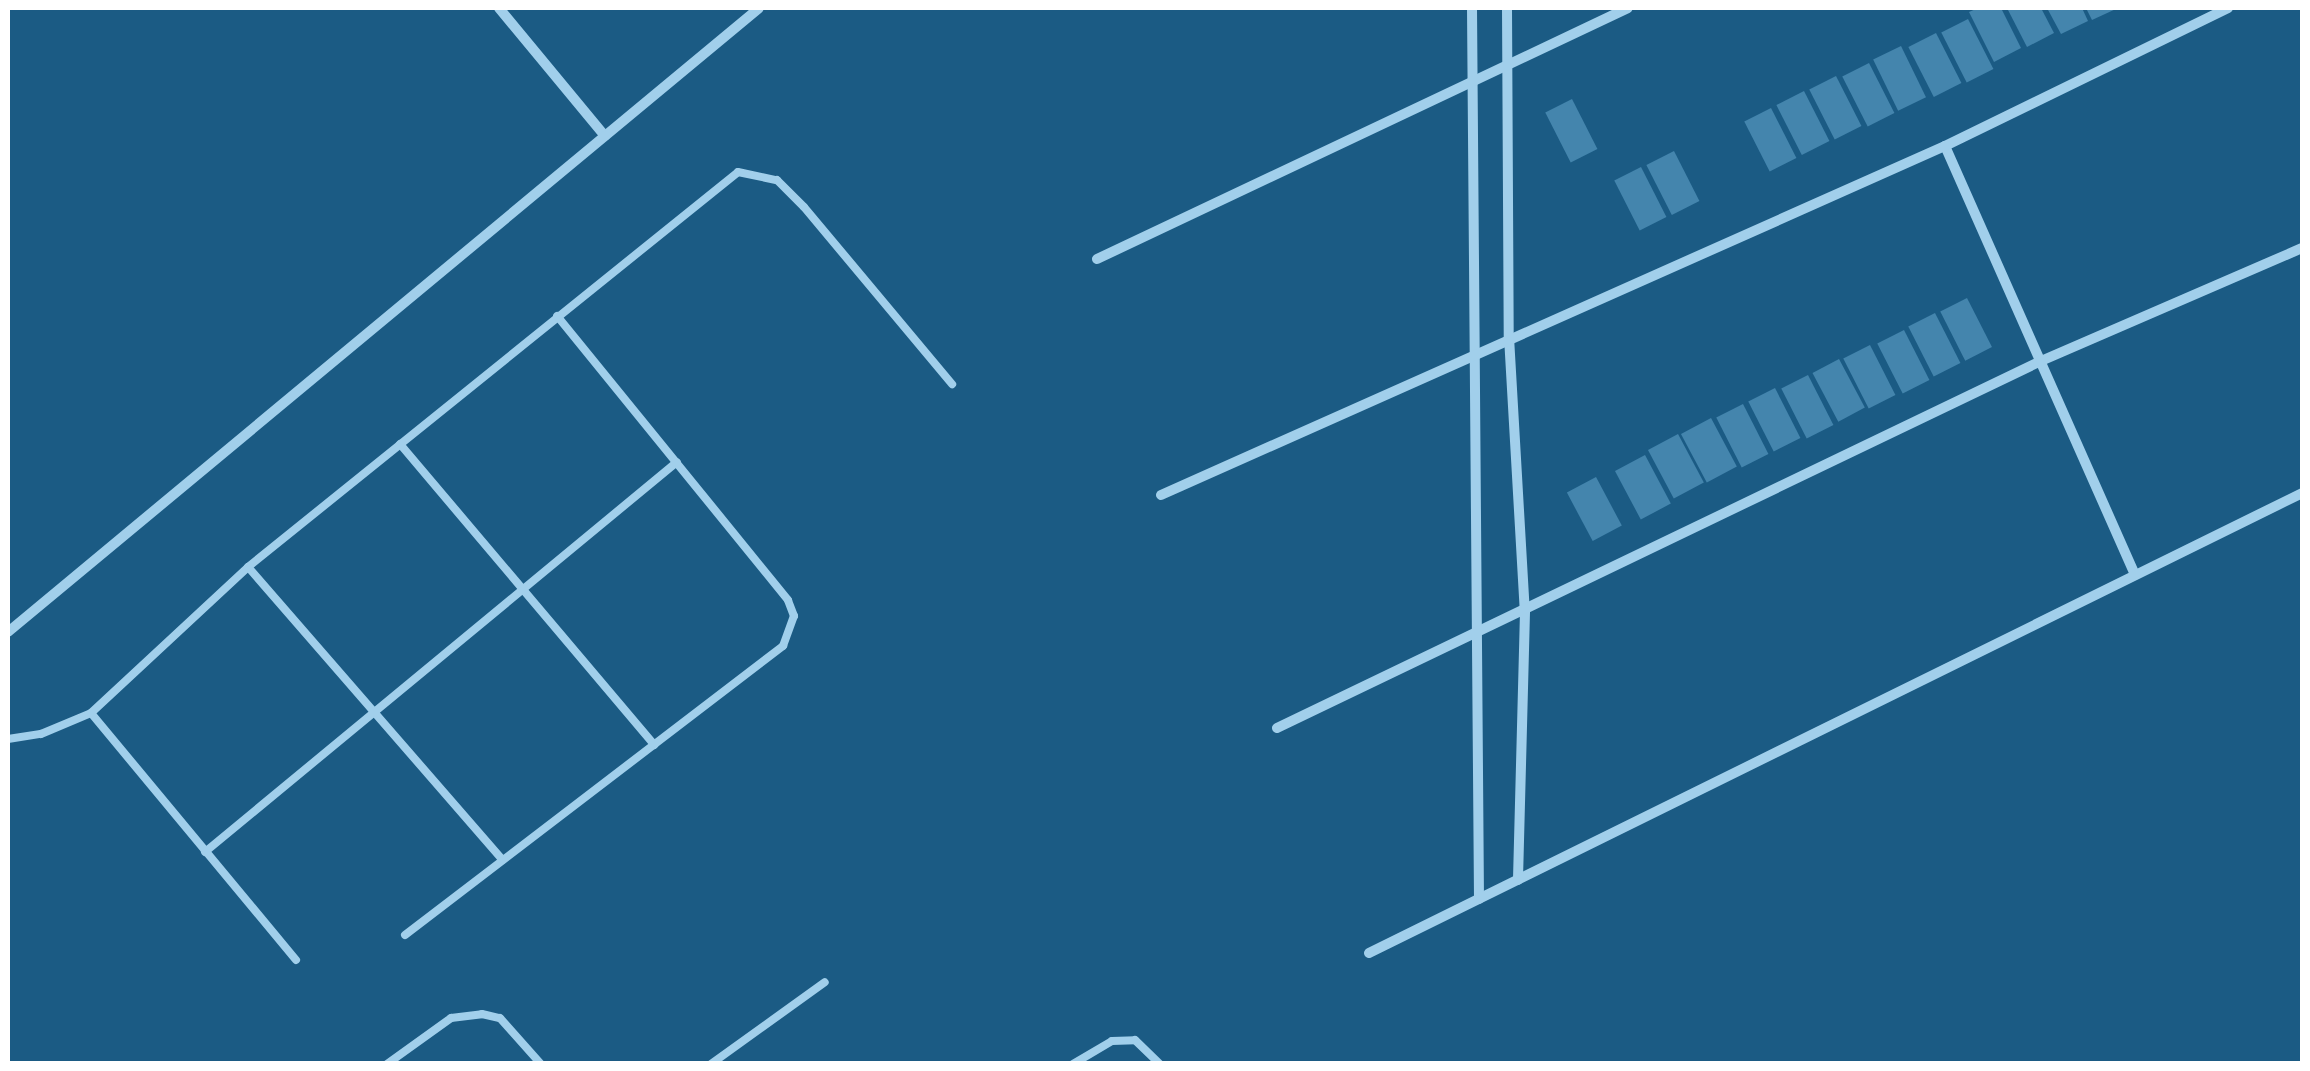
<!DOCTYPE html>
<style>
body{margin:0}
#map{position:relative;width:2310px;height:1071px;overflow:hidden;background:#1b5b84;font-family:Poppins,sans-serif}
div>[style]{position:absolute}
.building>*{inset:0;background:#4485ad;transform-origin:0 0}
.lane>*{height:8px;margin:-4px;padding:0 4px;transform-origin:4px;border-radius:4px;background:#a1cfeb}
.street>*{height:10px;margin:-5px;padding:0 5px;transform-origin:5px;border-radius:5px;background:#a1cfeb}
span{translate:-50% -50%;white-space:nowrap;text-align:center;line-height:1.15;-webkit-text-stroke:9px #1b5b84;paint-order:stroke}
.frame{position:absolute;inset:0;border:10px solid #fff;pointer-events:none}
</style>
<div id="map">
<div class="building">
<i style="clip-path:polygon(1978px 8px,2001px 8px,2021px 48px,1994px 62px,1969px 12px)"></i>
<i style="clip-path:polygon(2007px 8px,2041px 8px,2054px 33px,2027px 47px)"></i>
<i style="clip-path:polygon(2047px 8px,2082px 8px,2088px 21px,2061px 34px)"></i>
<i style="clip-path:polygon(2086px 8px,2118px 8px,2092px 20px)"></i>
<i style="left:1968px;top:19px;width:56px;height:30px;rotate:63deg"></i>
<i style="left:1936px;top:33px;width:56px;height:31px;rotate:63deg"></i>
<i style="left:1901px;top:46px;width:57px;height:31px;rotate:64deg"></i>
<i style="left:1869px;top:63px;width:56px;height:30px;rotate:63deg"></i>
<i style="left:1836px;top:76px;width:56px;height:30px;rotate:63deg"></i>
<i style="left:1804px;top:91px;width:56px;height:31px;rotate:63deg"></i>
<i style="left:1572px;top:99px;width:56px;height:30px;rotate:63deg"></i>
<i style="left:1771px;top:108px;width:56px;height:30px;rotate:63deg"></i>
<i style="left:1674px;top:151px;width:56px;height:31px;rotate:63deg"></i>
<i style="left:1641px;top:167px;width:56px;height:30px;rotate:63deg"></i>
<i style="left:1967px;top:298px;width:55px;height:30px;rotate:63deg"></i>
<i style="left:1935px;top:313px;width:56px;height:30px;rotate:63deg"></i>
<i style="left:1904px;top:330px;width:56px;height:30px;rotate:63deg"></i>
<i style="left:1870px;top:345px;width:56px;height:30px;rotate:63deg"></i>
<i style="left:1839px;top:359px;width:55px;height:30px;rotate:62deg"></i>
<i style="left:1808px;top:375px;width:56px;height:30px;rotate:63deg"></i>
<i style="left:1775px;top:388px;width:56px;height:30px;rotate:63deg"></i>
<i style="left:1743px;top:404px;width:56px;height:30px;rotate:63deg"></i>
<i style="left:1711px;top:418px;width:55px;height:34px;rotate:62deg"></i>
<i style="left:1678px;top:434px;width:55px;height:34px;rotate:62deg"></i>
<i style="left:1645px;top:455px;width:55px;height:34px;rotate:62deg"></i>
<i style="left:1596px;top:477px;width:55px;height:33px;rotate:62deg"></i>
</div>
<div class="lane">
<i style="left:400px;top:444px;width:394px;rotate:49.8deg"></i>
<i style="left:248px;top:567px;width:388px;rotate:49deg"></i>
<i style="left:91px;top:713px;width:321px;rotate:50.3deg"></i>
<i style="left:8px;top:739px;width:33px;rotate:-9deg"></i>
<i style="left:41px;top:734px;width:54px;rotate:-22.8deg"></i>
<i style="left:91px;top:713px;width:214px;rotate:-42.9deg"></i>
<i style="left:248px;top:567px;width:629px;rotate:-38.87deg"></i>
<i style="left:738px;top:172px;width:40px;rotate:12deg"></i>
<i style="left:777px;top:180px;width:38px;rotate:45deg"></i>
<i style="left:804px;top:207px;width:231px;rotate:50.1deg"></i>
<i style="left:205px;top:852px;width:612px;rotate:-39.57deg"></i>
<i style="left:405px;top:935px;width:476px;rotate:-37.4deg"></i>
<i style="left:783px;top:646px;width:32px;rotate:-70deg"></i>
<i style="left:794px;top:616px;width:17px;rotate:-111deg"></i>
<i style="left:788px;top:600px;width:366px;rotate:-129.1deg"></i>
<i style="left:387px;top:1064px;width:79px;rotate:-35.7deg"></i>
<i style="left:451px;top:1018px;width:31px;rotate:-7deg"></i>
<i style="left:482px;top:1014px;width:18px;rotate:13deg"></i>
<i style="left:500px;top:1018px;width:62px;rotate:48.3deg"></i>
<i style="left:711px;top:1064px;width:140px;rotate:-35.7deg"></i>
<i style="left:1073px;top:1064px;width:45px;rotate:-30.5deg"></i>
<i style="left:1112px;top:1041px;width:23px;rotate:-2deg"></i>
<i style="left:1135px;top:1040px;width:35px;rotate:44deg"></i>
</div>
<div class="street">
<i style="left:499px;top:8px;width:166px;rotate:50.4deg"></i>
<i style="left:1472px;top:8px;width:891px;rotate:89.55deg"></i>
<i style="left:1507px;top:8px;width:329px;rotate:89.7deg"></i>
<i style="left:1509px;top:337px;width:275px;rotate:86.7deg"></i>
<i style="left:1525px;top:612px;width:268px;rotate:91.5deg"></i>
<i style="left:1945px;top:146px;width:469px;rotate:66.1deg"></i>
<i style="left:1097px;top:259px;width:587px;rotate:-25.3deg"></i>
<i style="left:1161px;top:495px;width:858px;rotate:-24deg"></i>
<i style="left:1945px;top:146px;width:315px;rotate:-26deg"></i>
<i style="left:8px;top:632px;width:976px;rotate:-39.72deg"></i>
<i style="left:1277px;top:728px;width:848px;rotate:-25.66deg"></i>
<i style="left:2041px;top:361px;width:284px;rotate:-23.4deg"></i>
<i style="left:1369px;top:953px;width:1040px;rotate:-26.24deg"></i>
</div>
<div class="frame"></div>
</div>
